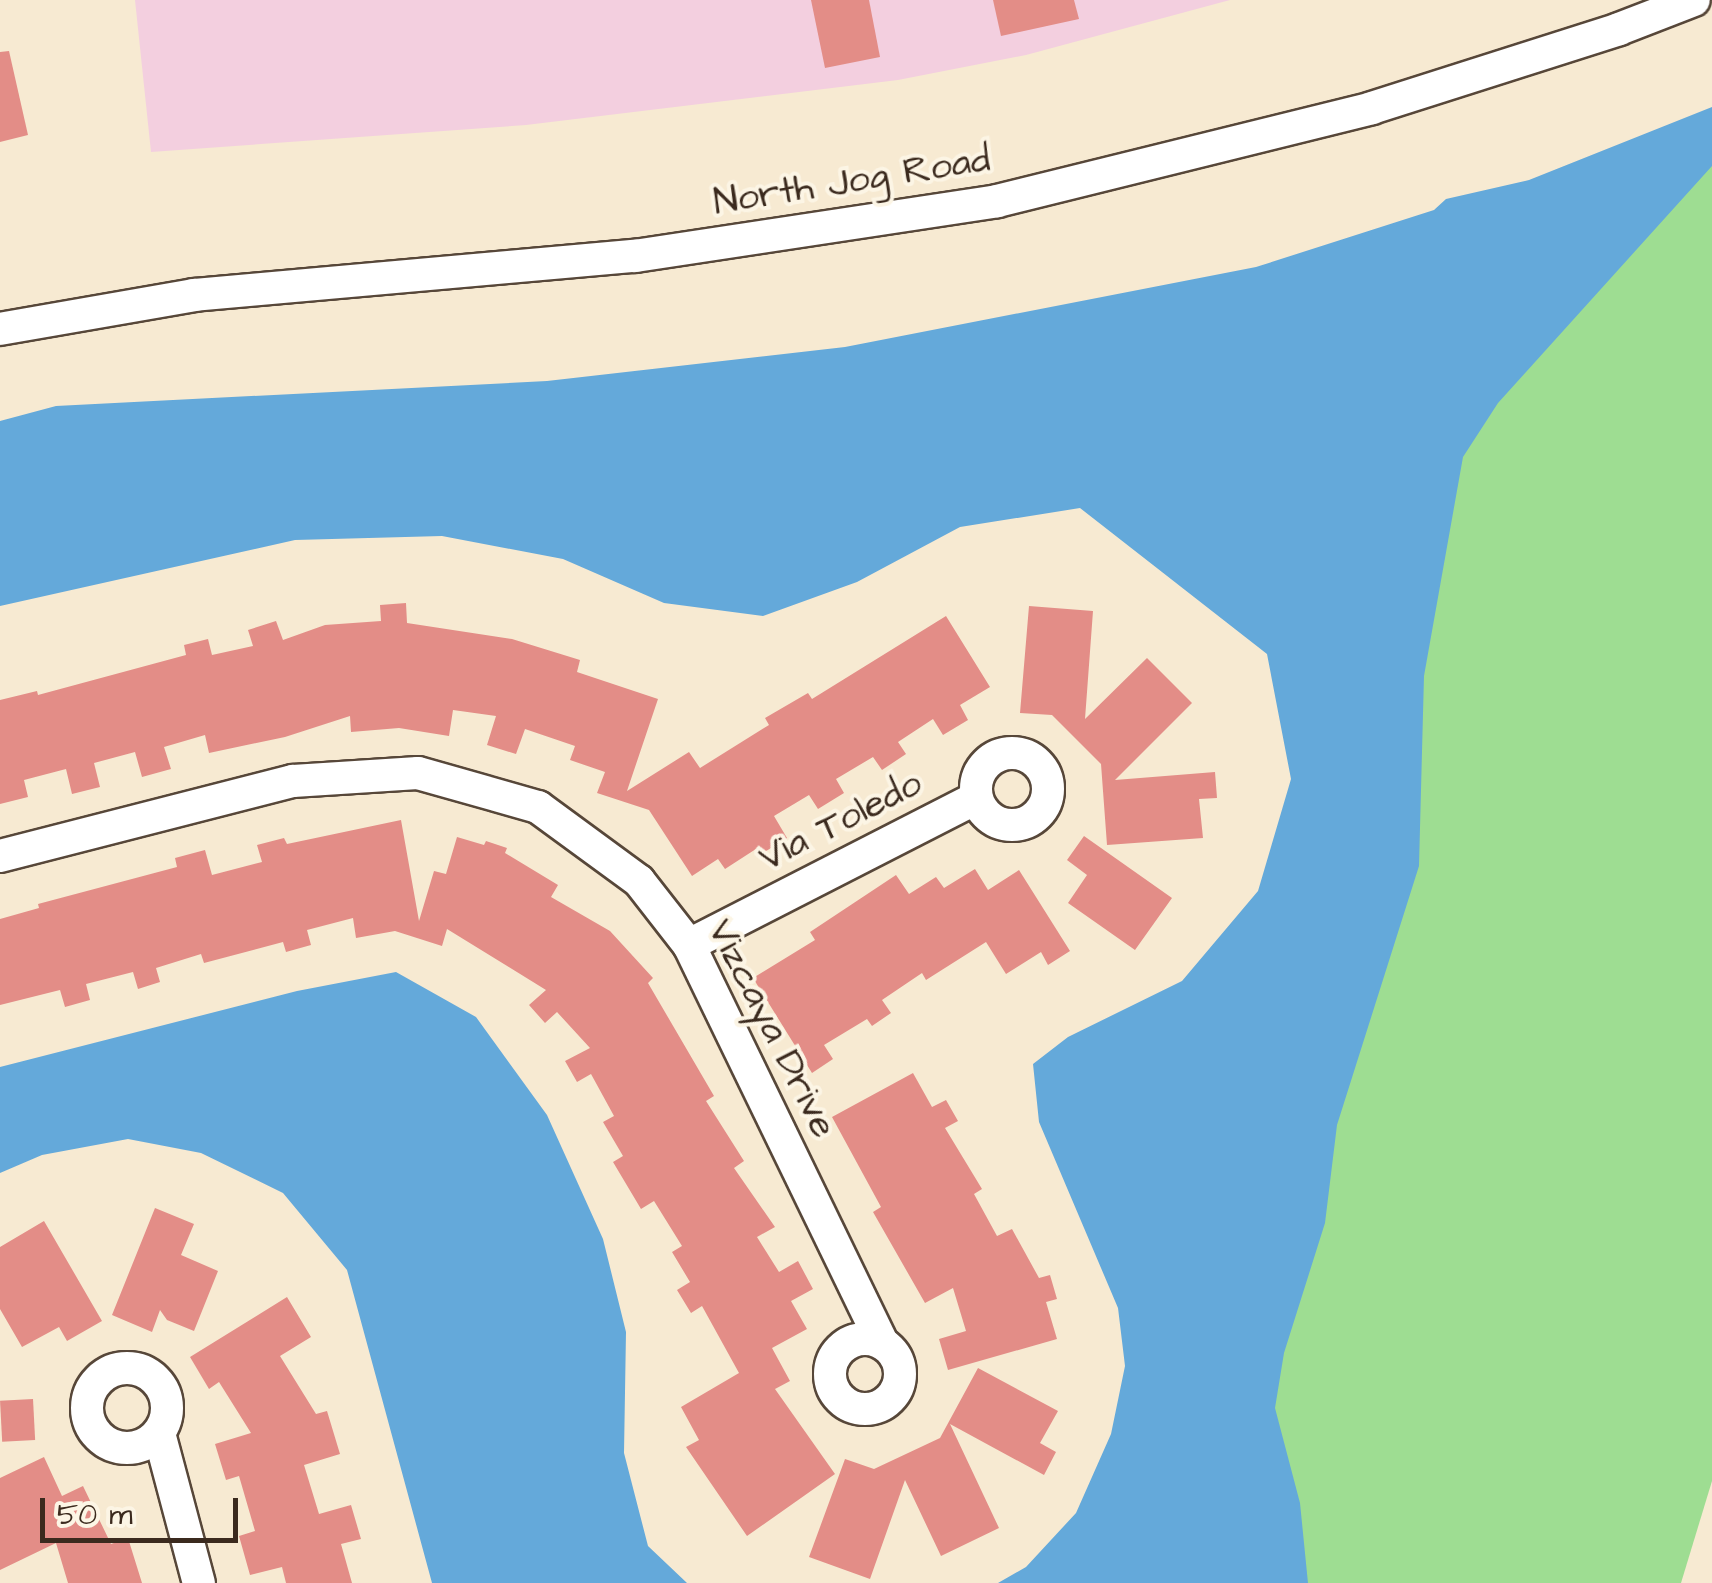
<!DOCTYPE html>
<style>
body{margin:0}
#map{position:relative;width:1712px;height:1583px;overflow:hidden;background:#f7ead2;font-family:"Architects Daughter",sans-serif}
div>[style]{position:absolute}
.built>*{inset:0;background:#f3cfdf}
.green>*{inset:0;background:#9edd92}
.water>*{inset:0;background:#64a9da}
.building>*{inset:0;background:#e38d87;transform-origin:0 0}
.roads{filter:drop-shadow(2px 0 #574739) drop-shadow(-2px 0 #574739) drop-shadow(0 2px #574739) drop-shadow(0 -2px #574739)}
.minor>*{height:32px;margin:-16px;padding:0 16px;transform-origin:16px;border-radius:16px;background:#fff}
.minor>.ring{margin:-16px;padding:0;box-sizing:content-box;background:none;border:32px solid #fff;border-radius:50%}
span{translate:-50% -50%;white-space:nowrap;text-align:center;line-height:1.15;-webkit-text-stroke:8px #fcf5e5;paint-order:stroke}
.street-label{font-size:38px;color:#3b2a1e}
.scale{position:absolute;left:40px;top:1498px;width:198px;height:45px;box-sizing:border-box;border:5px solid #3b2a1e;border-top:0;padding-left:12px;font-size:30px;line-height:35px;white-space:nowrap;color:#3b2a1e;-webkit-text-stroke:8px #fcf5e5;paint-order:stroke}
</style>
<div id="map">
<div class="built">
<i style="clip-path:polygon(135px 0,1230px 0,1026px 55px,898px 80px,526px 125px,151px 152px)"></i>
</div>
<div class="green">
<i style="clip-path:polygon(1712px 137px,1712px 1481px,1681px 1583px,1246px 1583px,1425px 436px)"></i>
</div>
<div class="water">
<i style="clip-path:polygon(1712px 107px,1712px 166px,1498px 403px,1463px 457px,1424px 676px,1419px 866px,1337px 1125px,1325px 1223px,1284px 1353px,1275px 1408px,1300px 1503px,1308px 1583px,998px 1583px,1026px 1567px,1076px 1513px,1111px 1434px,1125px 1366px,1118px 1308px,1039px 1122px,1033px 1064px,1068px 1037px,1182px 981px,1258px 891px,1291px 779px,1267px 654px,1080px 508px,960px 527px,857px 582px,763px 616px,664px 603px,563px 559px,442px 536px,295px 540px,0 606px,0 421px,56px 406px,547px 381px,845px 347px,1256px 267px,1434px 210px,1446px 199px,1529px 180px)"></i>
<i style="clip-path:polygon(396px 972px,476px 1017px,547px 1115px,603px 1239px,626px 1332px,624px 1453px,648px 1546px,687px 1583px,432px 1583px,347px 1270px,283px 1193px,201px 1153px,128px 1139px,42px 1155px,0 1173px,0 1067px,297px 991px)"></i>
</div>
<div class="building">
<i style="clip-path:polygon(811px 0,869px 0,880px 57px,825px 68px)"></i>
<i style="clip-path:polygon(993px 0,1074px 0,1079px 19px,1001px 36px)"></i>
<i style="clip-path:polygon(9px 51px,28px 135px,0 142px,0 52px)"></i>
<i style="clip-path:polygon(406px 603px,407px 623px,512px 639px,580px 660px,577px 672px,658px 699px,627px 791px,689px 752px,700px 768px,769px 725px,765px 718px,808px 693px,812px 699px,946px 616px,990px 687px,960px 705px,968px 720px,943px 735px,933px 719px,898px 742px,906px 754px,882px 770px,873px 757px,836px 779px,844px 793px,818px 809px,809px 795px,774px 816px,787px 838px,763px 853px,759px 847px,725px 869px,718px 859px,692px 876px,649px 810px,597px 793px,605px 772px,570px 760px,575px 746px,525px 729px,516px 754px,487px 745px,496px 716px,453px 710px,449px 736px,399px 728px,351px 732px,350px 716px,285px 737px,209px 753px,205px 735px,164px 747px,171px 769px,142px 777px,135px 752px,94px 763px,100px 787px,72px 794px,66px 769px,24px 780px,28px 797px,0 804px,0 700px,37px 691px,38px 695px,186px 655px,184px 645px,208px 639px,212px 655px,253px 646px,248px 630px,276px 621px,283px 640px,325px 625px,381px 621px,380px 605px)"></i>
<i style="clip-path:polygon(1029px 606px,1093px 611px,1085px 719px,1147px 658px,1192px 703px,1115px 780px,1215px 772px,1217px 798px,1199px 799px,1203px 838px,1107px 845px,1101px 764px,1052px 715px,1020px 713px)"></i>
<i style="clip-path:polygon(401px 820px,419px 921px,434px 871px,446px 874px,457px 837px,484px 845px,486px 841px,507px 848px,505px 853px,558px 885px,551px 897px,610px 931px,653px 978px,648px 983px,714px 1096px,706px 1101px,744px 1161px,734px 1168px,775px 1227px,757px 1237px,779px 1272px,798px 1261px,813px 1289px,791px 1301px,807px 1329px,772px 1348px,790px 1381px,775px 1389px,835px 1474px,747px 1536px,686px 1447px,699px 1440px,681px 1407px,739px 1373px,702px 1306px,691px 1313px,677px 1290px,690px 1282px,672px 1252px,682px 1246px,654px 1201px,641px 1209px,613px 1162px,623px 1156px,603px 1122px,614px 1116px,591px 1074px,577px 1082px,565px 1061px,590px 1048px,557px 1012px,545px 1023px,529px 1005px,546px 990px,447px 929px,442px 946px,395px 931px,356px 938px,353px 918px,307px 930px,311px 945px,286px 952px,283px 942px,204px 963px,201px 954px,156px 968px,160px 982px,138px 989px,133px 972px,86px 984px,90px 1000px,65px 1007px,60px 990px,0 1005px,0 919px,39px 908px,38px 904px,177px 867px,175px 858px,205px 850px,212px 875px,262px 862px,257px 845px,284px 838px,287px 844px)"></i>
<i style="clip-path:polygon(1084px 836px,1172px 898px,1135px 950px,1068px 903px,1087px 875px,1067px 860px)"></i>
<i style="clip-path:polygon(975px 869px,988px 890px,1019px 870px,1070px 951px,1048px 965px,1041px 952px,1006px 974px,986px 942px,926px 980px,922px 973px,882px 1000px,891px 1013px,872px 1026px,867px 1019px,824px 1045px,833px 1059px,812px 1073px,753px 978px,815px 940px,810px 932px,896px 875px,909px 894px,936px 877px,944px 888px)"></i>
<i style="clip-path:polygon(913px 1073px,932px 1107px,946px 1100px,958px 1121px,945px 1128px,982px 1189px,974px 1194px,997px 1236px,1012px 1229px,1039px 1278px,1050px 1275px,1057px 1299px,1046px 1302px,1057px 1339px,948px 1370px,939px 1339px,966px 1331px,953px 1288px,925px 1303px,873px 1212px,881px 1207px,832px 1117px)"></i>
<i style="clip-path:polygon(155px 1208px,194px 1224px,181px 1255px,218px 1271px,194px 1331px,167px 1320px,160px 1310px,152px 1332px,112px 1315px)"></i>
<i style="clip-path:polygon(44px 1221px,102px 1321px,67px 1341px,59px 1327px,22px 1347px,0 1309px,0 1247px)"></i>
<i style="clip-path:polygon(287px 1297px,311px 1337px,280px 1356px,316px 1414px,327px 1411px,340px 1454px,304px 1465px,319px 1514px,351px 1505px,361px 1539px,341px 1544px,352px 1583px,286px 1583px,282px 1567px,250px 1575px,239px 1536px,255px 1531px,239px 1476px,226px 1480px,215px 1444px,251px 1433px,219px 1382px,209px 1389px,190px 1357px)"></i>
<i style="clip-path:polygon(978px 1368px,1058px 1411px,1040px 1443px,1056px 1452px,1044px 1475px,950px 1424px,999px 1528px,941px 1556px,905px 1480px,870px 1579px,809px 1557px,845px 1459px,874px 1469px,940px 1438px)"></i>
<i style="left:33px;top:1399px;width:41px;height:33px;rotate:87deg"></i>
<i style="clip-path:polygon(44px 1457px,62px 1496px,83px 1486px,111px 1544px,128px 1538px,142px 1583px,68px 1583px,56px 1543px,0 1570px,0 1478px)"></i>
</div>
<div class="roads">
<div class="minor">
<i style="left:0;top:329px;width:197px;rotate:-9.9deg"></i>
<i style="left:194px;top:295px;width:443px;rotate:-5.1deg"></i>
<i style="left:635px;top:256px;width:366px;rotate:-8.6deg"></i>
<i style="left:997px;top:201px;width:386px;rotate:-13.9deg"></i>
<i style="left:1372px;top:108px;width:259px;rotate:-17.7deg"></i>
<i style="left:1619px;top:29px;width:80px;rotate:-21.1deg"></i>
<i class="ring" style="left:976px;top:753px;width:40px;height:40px"></i>
<i style="left:0;top:856px;width:302px;rotate:-14.4deg"></i>
<i style="left:293px;top:781px;width:125px;rotate:-3.7deg"></i>
<i style="left:418px;top:773px;width:125px;rotate:15.8deg"></i>
<i style="left:538px;top:807px;width:125px;rotate:36.2deg"></i>
<i style="left:639px;top:881px;width:81px;rotate:52deg"></i>
<i style="left:689px;top:945px;width:442px;rotate:64.1deg"></i>
<i style="left:689px;top:945px;width:322px;rotate:-27.1deg"></i>
<i class="ring" style="left:830px;top:1339px;width:38px;height:38px"></i>
<i class="ring" style="left:87px;top:1368px;width:48px;height:48px"></i>
<i style="left:159px;top:1433px;width:155px;rotate:75.1deg"></i>
</div>
</div>
<div class="street-label">
<span style="left:852px;top:182px;rotate:-9deg">North Jog Road</span>
<span style="left:841px;top:822px;rotate:-27deg">Via Toledo</span>
<span style="left:771px;top:1029px;rotate:63deg">Vizcaya Drive</span>
</div>
<div class="scale">50 m</div>
</div>
